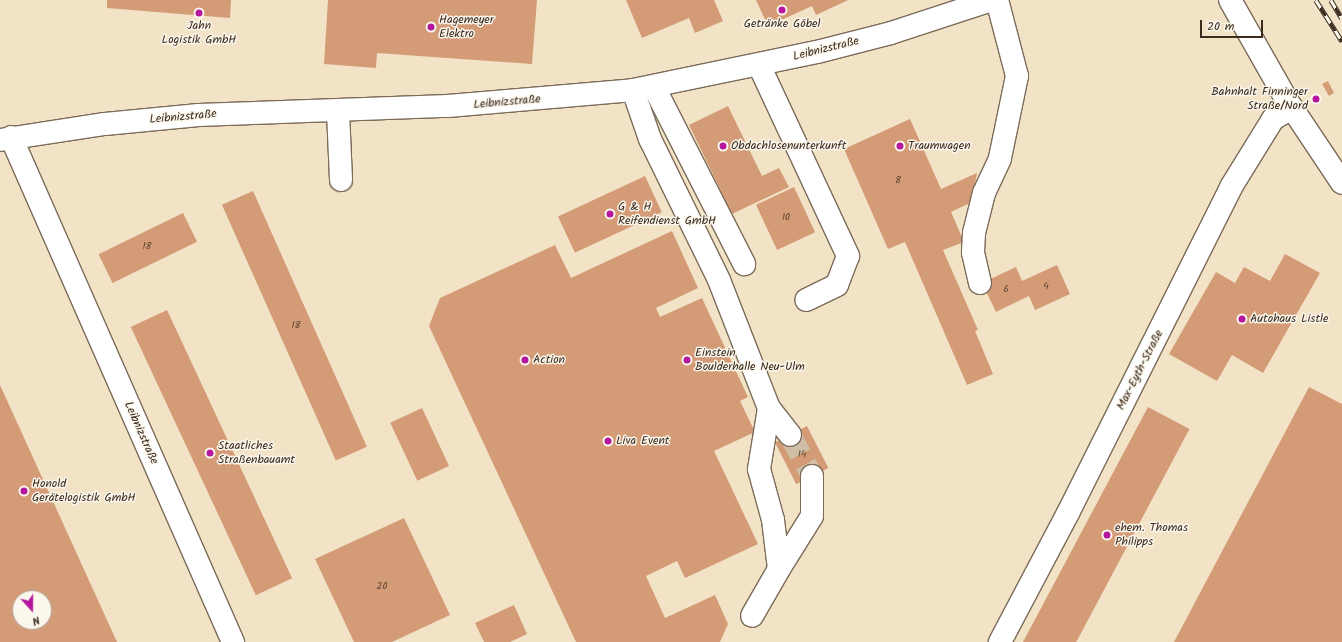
<!DOCTYPE html>
<meta charset="utf-8">
<style>
body{margin:0}
#map{position:relative;width:1342px;height:642px;overflow:hidden;background:#f2e3c7;font-family:Kalam,sans-serif}
div>[style]{position:absolute}
.building>*{inset:0;background:#d39b76;transform-origin:0 0}
.minor-tunnel>*{height:22px;margin-top:-11px;transform-origin:0;background:repeating-linear-gradient(90deg,#cdbea5 0 22px,transparent 0 33px)}
.roads{filter:drop-shadow(1px 0 #7b6b59) drop-shadow(-1px 0 #7b6b59) drop-shadow(0 1px #7b6b59) drop-shadow(0 -1px #7b6b59)}
.minor>*{height:22px;margin:-11px;padding:0 11px;transform-origin:11px;border-radius:11px;background:#fff}
.rail>*{height:4.5px;margin-top:-2.25px;transform-origin:0;background:repeating-linear-gradient(90deg,#fbf7ec 0 9px,#3b2a1e 0 18px);box-sizing:border-box;border-block:1px solid #3b2a1e}
.dots>*{width:11px;height:11px;translate:-50% -50%;box-sizing:border-box;border:2px solid #fbf7ec;border-radius:50%}
span{translate:-50% -50%;white-space:nowrap;text-align:center;line-height:1.15;-webkit-text-stroke:3px #fbf7ec;paint-order:stroke}
.number-label{font-size:10px;color:#614634}
.number-label span{-webkit-text-stroke-width:0}
.poi-label{font-size:12px;color:#3b2a1e}
.left{translate:0 -50%;text-align:left}
.right{translate:-100% -50%;text-align:right}
.street-label{font-size:12px;color:#3b2a1e}
.north{position:absolute;left:12px;top:590px;width:40px;height:40px;box-sizing:border-box;background:#fbf7ec;border:1px solid #aea59a;border-radius:50%;rotate:159deg;font-size:11px;font-weight:700;line-height:16px;text-align:center;color:#3b2a1e}
.north::after{content:'';display:block;margin:auto;width:14px;height:18px;background:#b5179e;clip-path:polygon(50% 0,100% 100%,50% 72%,0 100%)}
.scale{position:absolute;left:1200px;top:20px;width:63px;height:18px;box-sizing:border-box;border:2px solid #3b2a1e;border-top:0;padding-left:5px;font-size:12px;line-height:14px;white-space:nowrap;color:#3b2a1e;-webkit-text-stroke:3px #fbf7ec;paint-order:stroke}
</style>
<div id="map">
<div class="building">
<i style="clip-path:polygon(107px 0,231px 0,230px 18px,107px 8px)"></i>
<i style="clip-path:polygon(328px 0,537px 0,532px 64px,377px 53px,376px 68px,324px 64px)"></i>
<i style="clip-path:polygon(626px 0,714px 0,723px 21px,695px 33px,689px 18px,642px 38px)"></i>
<i style="clip-path:polygon(756px 0,848px 0,816px 15px,812px 6px,768px 26px)"></i>
<i style="clip-path:polygon(1328px 81px,1334px 93px,1329px 96px,1322px 84px)"></i>
<i style="clip-path:polygon(728px 106px,762px 176px,779px 168px,789px 187px,732px 214px,689px 125px)"></i>
<i style="clip-path:polygon(910px 119px,941px 189px,977px 173px,972px 202px,951px 212px,964px 242px,943px 250px,978px 330px,975px 331px,993px 374px,967px 385px,905px 242px,888px 249px,844px 149px)"></i>
<i style="left:645px;top:176px;width:40px;height:96px;rotate:65deg"></i>
<i style="left:794px;top:187px;width:50px;height:42px;rotate:65deg"></i>
<i style="left:253px;top:191px;width:280px;height:34px;rotate:66deg"></i>
<i style="left:183px;top:213px;width:32px;height:94px;rotate:64deg"></i>
<i style="clip-path:polygon(672px 231px,698px 288px,656px 308px,660px 317px,702px 298px,748px 397px,740px 401px,755px 432px,714px 451px,758px 544px,685px 578px,677px 561px,646px 576px,665px 618px,715px 595px,728px 624px,720px 642px,576px 642px,429px 326px,440px 298px,555px 245px,571px 278px)"></i>
<i style="clip-path:polygon(1285px 254px,1320px 273px,1263px 373px,1232px 355px,1217px 381px,1169px 354px,1216px 272px,1235px 283px,1244px 267px,1270px 281px)"></i>
<i style="clip-path:polygon(1057px 265px,1070px 294px,1035px 310px,1029px 296px,996px 312px,982px 283px,1016px 267px,1022px 281px)"></i>
<i style="left:167px;top:310px;width:296px;height:40px;rotate:65deg"></i>
<i style="clip-path:polygon(evenodd,0 385px,117px 642px,0 642px,0 385px,20px 598px,44px 598px,44px 622px,20px 622px,20px 598px)"></i>
<i style="clip-path:polygon(1309px 387px,1342px 404px,1342px 642px,1174px 642px)"></i>
<i style="left:1148px;top:407px;width:47px;height:266px;rotate:28deg"></i>
<i style="left:422px;top:408px;width:64px;height:35px;rotate:65deg"></i>
<i style="left:807px;top:426px;width:47px;height:36px;rotate:63deg"></i>
<i style="clip-path:polygon(404px 518px,450px 615px,392px 642px,354px 642px,315px 559px)"></i>
<i style="clip-path:polygon(514px 605px,527px 634px,510px 642px,484px 642px,475px 623px)"></i>
</div>
<div class="minor-tunnel">
<i style="left:790px;top:435px;width:47px;rotate:61.8deg"></i>
</div>
<div class="roads">
<div class="minor">
<i style="left:1230px;top:0;width:117px;rotate:60.4deg"></i>
<i style="left:1288px;top:102px;width:97px;rotate:56.3deg"></i>
<i style="left:759px;top:65px;width:211px;rotate:65deg"></i>
<i style="left:848px;top:256px;width:31px;rotate:111deg"></i>
<i style="left:837px;top:285px;width:34px;rotate:154deg"></i>
<i style="left:654px;top:87px;width:199px;rotate:63deg"></i>
<i style="left:633px;top:90px;width:52px;rotate:70.9deg"></i>
<i style="left:650px;top:139px;width:157px;rotate:63.9deg"></i>
<i style="left:719px;top:280px;width:137px;rotate:68.7deg"></i>
<i style="left:769px;top:408px;width:62px;rotate:99.3deg"></i>
<i style="left:759px;top:469px;width:53px;rotate:74.6deg"></i>
<i style="left:773px;top:520px;width:49px;rotate:83deg"></i>
<i style="left:779px;top:569px;width:54px;rotate:119.9deg"></i>
<i style="left:338px;top:111px;width:69px;rotate:87.5deg"></i>
<i style="left:11px;top:137px;width:552px;rotate:66.27deg"></i>
<i style="left:0;top:140px;width:106px;rotate:-8.7deg"></i>
<i style="left:105px;top:124px;width:94px;rotate:-5.5deg"></i>
<i style="left:199px;top:115px;width:249px;rotate:-2.1deg"></i>
<i style="left:448px;top:106px;width:186px;rotate:-4.9deg"></i>
<i style="left:633px;top:90px;width:188px;rotate:-11.7deg"></i>
<i style="left:817px;top:52px;width:76px;rotate:-14.4deg"></i>
<i style="left:891px;top:33px;width:106px;rotate:-18.1deg"></i>
<i style="left:980px;top:283px;width:32px;rotate:-103deg"></i>
<i style="left:973px;top:252px;width:19px;rotate:-87deg"></i>
<i style="left:974px;top:233px;width:41px;rotate:-76deg"></i>
<i style="left:984px;top:193px;width:38px;rotate:-65deg"></i>
<i style="left:1000px;top:158px;width:84px;rotate:-78.3deg"></i>
<i style="left:1017px;top:76px;width:79px;rotate:-104.7deg"></i>
<i style="left:769px;top:408px;width:34px;rotate:52deg"></i>
<i style="left:779px;top:569px;width:62px;rotate:-58.1deg"></i>
<i style="left:812px;top:516px;width:40px;rotate:-90deg"></i>
<i style="left:1000px;top:642px;width:146px;rotate:-62.2deg"></i>
<i style="left:1068px;top:513px;width:364px;rotate:-63.4deg"></i>
<i style="left:1231px;top:187px;width:80px;rotate:-58.3deg"></i>
<i style="left:1273px;top:119px;width:22px;rotate:-30deg"></i>
</div>
</div>
<div class="rail">
<i style="left:1316px;top:0;width:49px;rotate:57.6deg"></i>
<i style="left:1331px;top:0;width:21px;rotate:59deg"></i>
</div>
<div class="dots">
<i style="left:782px;top:10px;background:#b5179e"></i>
<i style="left:199px;top:13px;background:#b5179e"></i>
<i style="left:431px;top:27px;background:#b5179e"></i>
<i style="left:1316px;top:99px;background:#b5179e"></i>
<i style="left:723px;top:146px;background:#b5179e"></i>
<i style="left:900px;top:146px;background:#b5179e"></i>
<i style="left:610px;top:214px;background:#b5179e"></i>
<i style="left:1242px;top:319px;background:#b5179e"></i>
<i style="left:525px;top:360px;background:#b5179e"></i>
<i style="left:687px;top:360px;background:#b5179e"></i>
<i style="left:608px;top:441px;background:#b5179e"></i>
<i style="left:210px;top:453px;background:#b5179e"></i>
<i style="left:24px;top:491px;background:#b5179e"></i>
<i style="left:1107px;top:535px;background:#b5179e"></i>
</div>
<div class="number-label">
<span style="left:898px;top:181px">8</span>
<span style="left:786px;top:218px">10</span>
<span style="left:147px;top:247px">18</span>
<span style="left:1046px;top:287px">4</span>
<span style="left:1006px;top:290px">6</span>
<span style="left:296px;top:326px">18</span>
<span style="left:802px;top:455px">14</span>
<span style="left:382px;top:587px">20</span>
</div>
<div class="poi-label">
<span class="left" style="left:439px;top:27px">Hagemeyer<br>Elektro</span>
<span style="left:782px;top:24px">Getränke Göbel</span>
<span style="left:199px;top:33px">Jahn<br>Logistik GmbH</span>
<span class="right" style="left:1308px;top:99px">Bahnhalt Finninger<br>Straße/Nord</span>
<span class="left" style="left:731px;top:146px">Obdachlosenunterkunft</span>
<span class="left" style="left:908px;top:146px">Traumwagen</span>
<span class="left" style="left:618px;top:214px">G &amp; H<br>Reifendienst GmbH</span>
<span class="left" style="left:1250px;top:319px">Autohaus Listle</span>
<span class="left" style="left:695px;top:360px">Einstein<br>Boulderhalle Neu-Ulm</span>
<span class="left" style="left:533px;top:360px">Action</span>
<span class="left" style="left:616px;top:441px">Liva Event</span>
<span class="left" style="left:218px;top:453px">Staatliches<br>Straßenbauamt</span>
<span class="left" style="left:32px;top:491px">Honold<br>Gerätelogistik GmbH</span>
<span class="left" style="left:1115px;top:535px">ehem. Thomas<br>Philipps</span>
</div>
<div class="street-label">
<span style="left:826px;top:49px;rotate:-14deg">Leibnizstraße</span>
<span style="left:507px;top:102px;rotate:-5deg">Leibnizstraße</span>
<span style="left:183px;top:117px;rotate:-5deg">Leibnizstraße</span>
<span style="left:1140px;top:370px;rotate:-63deg">Max-Eyth-Straße</span>
<span style="left:141px;top:433px;rotate:66deg">Leibnizstraße</span>
</div>
<div class="north">N</div>
<div class="scale">20 m</div>
</div>
